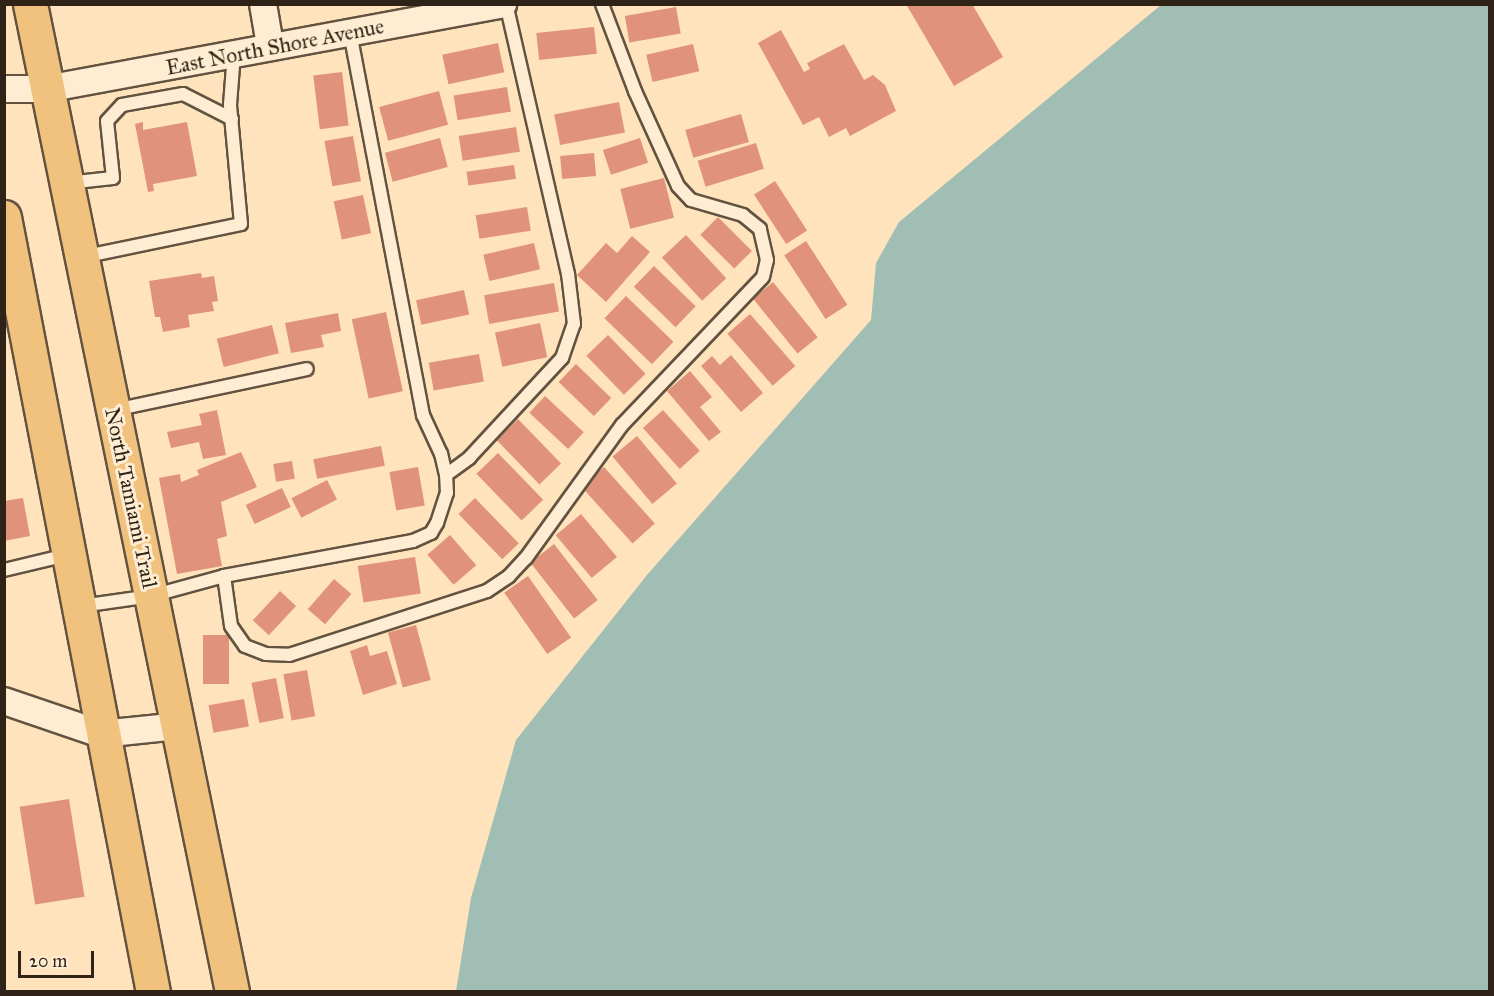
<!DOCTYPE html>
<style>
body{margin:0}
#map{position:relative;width:1494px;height:996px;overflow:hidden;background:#ffe3bc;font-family:"IM FELL Great Primer",serif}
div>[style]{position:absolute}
.water>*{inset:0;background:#a0beb4}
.building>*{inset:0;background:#e0937a;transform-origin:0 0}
.roads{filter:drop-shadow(2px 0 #625340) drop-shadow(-2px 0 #625340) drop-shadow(0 2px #625340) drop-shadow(0 -2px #625340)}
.lane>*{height:12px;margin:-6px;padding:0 6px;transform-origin:6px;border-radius:6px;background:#ffedd3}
.street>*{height:26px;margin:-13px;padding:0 13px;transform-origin:13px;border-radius:13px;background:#ffedd3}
.primary>*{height:33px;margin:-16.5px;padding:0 16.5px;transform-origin:16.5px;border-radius:16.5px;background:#f0c27e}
span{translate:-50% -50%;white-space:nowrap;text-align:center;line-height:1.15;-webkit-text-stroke:6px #ffedd3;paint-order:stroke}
.street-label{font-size:21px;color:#2e2316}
.frame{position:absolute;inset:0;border:6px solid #2e2316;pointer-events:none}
.scale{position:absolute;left:18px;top:951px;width:76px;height:27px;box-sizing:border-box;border:3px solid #2e2316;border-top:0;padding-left:8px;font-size:18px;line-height:21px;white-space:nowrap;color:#2e2316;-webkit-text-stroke:4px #ffedd3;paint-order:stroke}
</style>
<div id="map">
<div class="water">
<i style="clip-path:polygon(1161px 5px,1489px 5px,1489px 991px,456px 991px,471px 898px,516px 740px,647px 575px,871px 320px,876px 263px,899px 222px)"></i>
</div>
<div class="building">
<i style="clip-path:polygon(906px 4px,972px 4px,1003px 57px,954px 86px)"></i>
<i style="left:676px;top:7px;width:27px;height:52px;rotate:80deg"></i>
<i style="left:594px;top:27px;width:27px;height:58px;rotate:84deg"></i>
<i style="clip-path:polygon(781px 30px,804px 72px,810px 69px,807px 63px,844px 44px,864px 80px,873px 75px,885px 85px,896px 111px,850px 136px,846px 128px,829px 137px,819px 117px,803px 125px,758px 43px)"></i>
<i style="left:498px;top:43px;width:30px;height:57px;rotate:78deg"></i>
<i style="left:693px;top:44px;width:28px;height:48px;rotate:77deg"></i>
<i style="left:342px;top:72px;width:54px;height:29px;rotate:83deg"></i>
<i style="left:507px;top:87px;width:25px;height:54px;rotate:81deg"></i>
<i style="left:439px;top:91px;width:35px;height:62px;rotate:75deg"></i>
<i style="left:619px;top:102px;width:31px;height:66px;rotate:79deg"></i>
<i style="left:741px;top:114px;width:29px;height:58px;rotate:74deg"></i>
<i style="clip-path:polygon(143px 122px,143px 130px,187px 122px,197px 176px,153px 184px,154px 191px,148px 192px,135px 124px)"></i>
<i style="left:516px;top:127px;width:25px;height:58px;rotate:81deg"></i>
<i style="left:353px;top:136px;width:46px;height:29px;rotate:80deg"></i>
<i style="left:440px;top:138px;width:30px;height:57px;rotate:75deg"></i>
<i style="left:640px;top:138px;width:26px;height:39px;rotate:72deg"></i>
<i style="left:756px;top:143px;width:27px;height:61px;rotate:73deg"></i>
<i style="left:594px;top:153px;width:23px;height:34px;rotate:85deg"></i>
<i style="left:514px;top:165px;width:14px;height:48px;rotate:82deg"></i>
<i style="left:664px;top:178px;width:41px;height:45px;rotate:76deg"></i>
<i style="left:775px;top:181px;width:59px;height:25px;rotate:57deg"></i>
<i style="left:363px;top:195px;width:39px;height:30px;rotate:78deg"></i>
<i style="left:527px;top:207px;width:24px;height:52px;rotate:81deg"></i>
<i style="left:718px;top:217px;width:48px;height:25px;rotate:45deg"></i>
<i style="left:686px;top:235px;width:59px;height:33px;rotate:47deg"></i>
<i style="clip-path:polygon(632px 236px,650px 252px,606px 302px,577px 275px,606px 243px,617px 253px)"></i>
<i style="left:806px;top:241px;width:76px;height:26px;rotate:57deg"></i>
<i style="left:534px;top:243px;width:27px;height:52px;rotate:77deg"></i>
<i style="left:654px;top:266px;width:58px;height:29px;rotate:44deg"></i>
<i style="clip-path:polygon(201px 273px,202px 278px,214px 276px,218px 301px,212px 302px,214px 311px,188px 315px,190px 327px,163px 332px,160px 317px,155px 317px,149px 281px)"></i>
<i style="left:773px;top:282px;width:71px;height:26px;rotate:51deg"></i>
<i style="left:554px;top:283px;width:29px;height:71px;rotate:80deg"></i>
<i style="left:464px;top:290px;width:25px;height:49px;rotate:78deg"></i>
<i style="left:626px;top:296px;width:66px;height:31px;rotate:44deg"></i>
<i style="left:386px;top:312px;width:81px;height:35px;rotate:78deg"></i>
<i style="clip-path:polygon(338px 313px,341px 331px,321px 335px,324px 347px,291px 353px,285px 323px)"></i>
<i style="left:750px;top:314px;width:69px;height:30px;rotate:49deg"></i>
<i style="left:540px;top:323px;width:35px;height:46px;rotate:78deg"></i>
<i style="left:272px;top:325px;width:29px;height:57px;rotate:76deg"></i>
<i style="left:608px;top:335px;width:54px;height:30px;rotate:46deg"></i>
<i style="left:479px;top:354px;width:28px;height:51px;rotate:80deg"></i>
<i style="clip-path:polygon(731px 355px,763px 393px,741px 412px,701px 366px,712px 356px,720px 365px)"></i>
<i style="left:576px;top:364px;width:49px;height:25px;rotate:44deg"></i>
<i style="clip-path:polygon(690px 371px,712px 397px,700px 407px,721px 432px,709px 441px,667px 391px)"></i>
<i style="left:545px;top:396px;width:53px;height:23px;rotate:43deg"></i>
<i style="clip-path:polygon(217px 410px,226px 455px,203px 459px,199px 442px,171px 448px,167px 432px,202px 425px,199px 414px)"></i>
<i style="left:663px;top:410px;width:55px;height:27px;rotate:48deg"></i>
<i style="left:518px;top:419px;width:62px;height:30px;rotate:46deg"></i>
<i style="left:637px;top:436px;width:62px;height:32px;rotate:50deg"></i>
<i style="left:381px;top:446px;width:20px;height:69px;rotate:79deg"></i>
<i style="clip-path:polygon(241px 452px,257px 487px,221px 502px,227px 536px,217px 539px,222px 566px,177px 574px,159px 478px,180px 474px,181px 482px,199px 475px,197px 470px)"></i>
<i style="left:498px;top:453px;width:65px;height:30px;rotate:46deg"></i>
<i style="left:292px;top:461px;width:18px;height:19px;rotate:81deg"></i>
<i style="left:418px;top:467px;width:39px;height:29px;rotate:80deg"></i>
<i style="left:604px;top:467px;width:76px;height:30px;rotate:48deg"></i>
<i style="left:327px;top:480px;width:22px;height:40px;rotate:63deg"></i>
<i style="left:282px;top:488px;width:21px;height:40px;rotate:65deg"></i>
<i style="clip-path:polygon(23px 498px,30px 536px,4px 541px,4px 501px)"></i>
<i style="left:475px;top:498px;width:63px;height:23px;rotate:46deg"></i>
<i style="left:581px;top:514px;width:56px;height:33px;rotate:50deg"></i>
<i style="left:450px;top:535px;width:40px;height:30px;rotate:49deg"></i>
<i style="left:554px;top:544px;width:71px;height:30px;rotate:52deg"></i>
<i style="left:415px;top:557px;width:37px;height:58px;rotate:81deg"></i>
<i style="left:528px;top:576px;width:75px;height:29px;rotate:55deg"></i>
<i style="left:334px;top:579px;width:23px;height:40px;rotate:41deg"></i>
<i style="left:280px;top:591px;width:22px;height:40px;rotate:43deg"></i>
<i style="left:416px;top:625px;width:57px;height:29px;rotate:75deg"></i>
<i style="left:203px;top:635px;width:26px;height:49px"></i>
<i style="clip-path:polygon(367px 645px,370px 656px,387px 651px,397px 684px,363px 695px,350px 651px)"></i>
<i style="left:307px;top:670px;width:47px;height:24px;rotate:80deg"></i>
<i style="left:276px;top:678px;width:41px;height:25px;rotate:79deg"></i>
<i style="left:244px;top:699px;width:28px;height:36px;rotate:80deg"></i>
<i style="left:69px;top:799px;width:99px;height:50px;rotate:81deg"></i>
</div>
<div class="roads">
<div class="lane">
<i style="left:67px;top:183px;width:46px;rotate:-6.2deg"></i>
<i style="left:113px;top:178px;width:57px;rotate:-96deg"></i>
<i style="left:107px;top:121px;width:22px;rotate:-47deg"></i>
<i style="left:122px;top:105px;width:62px;rotate:-10.2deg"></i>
<i style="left:183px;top:94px;width:55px;rotate:27deg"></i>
<i style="left:82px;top:257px;width:162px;rotate:-11.7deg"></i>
<i style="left:241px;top:224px;width:120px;rotate:-95.3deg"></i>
<i style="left:230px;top:105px;width:52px;rotate:-85.6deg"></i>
<i style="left:114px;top:410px;width:197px;rotate:-12deg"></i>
<i style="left:446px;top:475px;width:29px;rotate:-36deg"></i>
<i style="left:469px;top:458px;width:137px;rotate:-47.1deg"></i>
<i style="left:562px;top:358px;width:36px;rotate:-71deg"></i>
<i style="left:574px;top:324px;width:50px;rotate:-96.8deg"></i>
<i style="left:568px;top:274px;width:277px;rotate:-102.9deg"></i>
<i style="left:4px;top:570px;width:65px;rotate:-13.4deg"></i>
<i style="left:224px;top:576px;width:50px;rotate:82deg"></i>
<i style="left:231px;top:626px;width:24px;rotate:55deg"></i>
<i style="left:245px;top:646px;width:22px;rotate:21deg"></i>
<i style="left:266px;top:654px;width:23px;rotate:2deg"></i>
<i style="left:289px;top:655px;width:208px;rotate:-17.9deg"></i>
<i style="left:487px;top:591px;width:27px;rotate:-34deg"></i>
<i style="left:509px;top:576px;width:25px;rotate:-47deg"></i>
<i style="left:526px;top:558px;width:164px;rotate:-54.2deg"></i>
<i style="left:622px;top:425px;width:204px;rotate:-46.4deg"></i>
<i style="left:763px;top:277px;width:17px;rotate:-77deg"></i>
<i style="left:767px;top:260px;width:32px;rotate:-103deg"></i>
<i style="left:760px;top:229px;width:22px;rotate:-141deg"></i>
<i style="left:743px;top:215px;width:54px;rotate:-163.9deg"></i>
<i style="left:691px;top:200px;width:19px;rotate:-133deg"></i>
<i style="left:678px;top:186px;width:104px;rotate:-114.4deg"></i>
<i style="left:635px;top:91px;width:93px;rotate:-110.8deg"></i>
<i style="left:81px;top:606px;width:71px;rotate:-8.1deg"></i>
<i style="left:151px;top:596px;width:76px;rotate:-15.3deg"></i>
<i style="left:224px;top:576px;width:192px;rotate:-10.5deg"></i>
<i style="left:413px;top:541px;width:20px;rotate:-24deg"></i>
<i style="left:431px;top:533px;width:12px;rotate:-59deg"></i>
<i style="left:437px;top:523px;width:32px;rotate:-72deg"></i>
<i style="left:447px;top:493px;width:18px;rotate:-93deg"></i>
<i style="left:446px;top:475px;width:22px;rotate:-103deg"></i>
<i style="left:441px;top:454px;width:43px;rotate:-114.8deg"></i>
<i style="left:423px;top:415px;width:390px;rotate:-100.8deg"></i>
</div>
<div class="street">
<i style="left:263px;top:4px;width:42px;rotate:80.3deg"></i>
<i style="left:4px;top:89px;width:42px"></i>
<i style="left:46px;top:89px;width:465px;rotate:-10.5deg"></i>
<i style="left:4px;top:701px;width:102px;rotate:18.8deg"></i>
<i style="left:101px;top:734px;width:77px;rotate:-5.9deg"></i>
</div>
<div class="primary">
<i style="left:30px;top:4px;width:1008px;rotate:78.44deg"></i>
<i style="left:4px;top:217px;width:789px;rotate:79.12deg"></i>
</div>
</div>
<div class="street-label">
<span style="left:275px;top:47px;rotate:-11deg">East North Shore Avenue</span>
<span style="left:131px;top:498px;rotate:78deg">North Tamiami Trail</span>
</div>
<div class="frame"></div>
<div class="scale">20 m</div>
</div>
